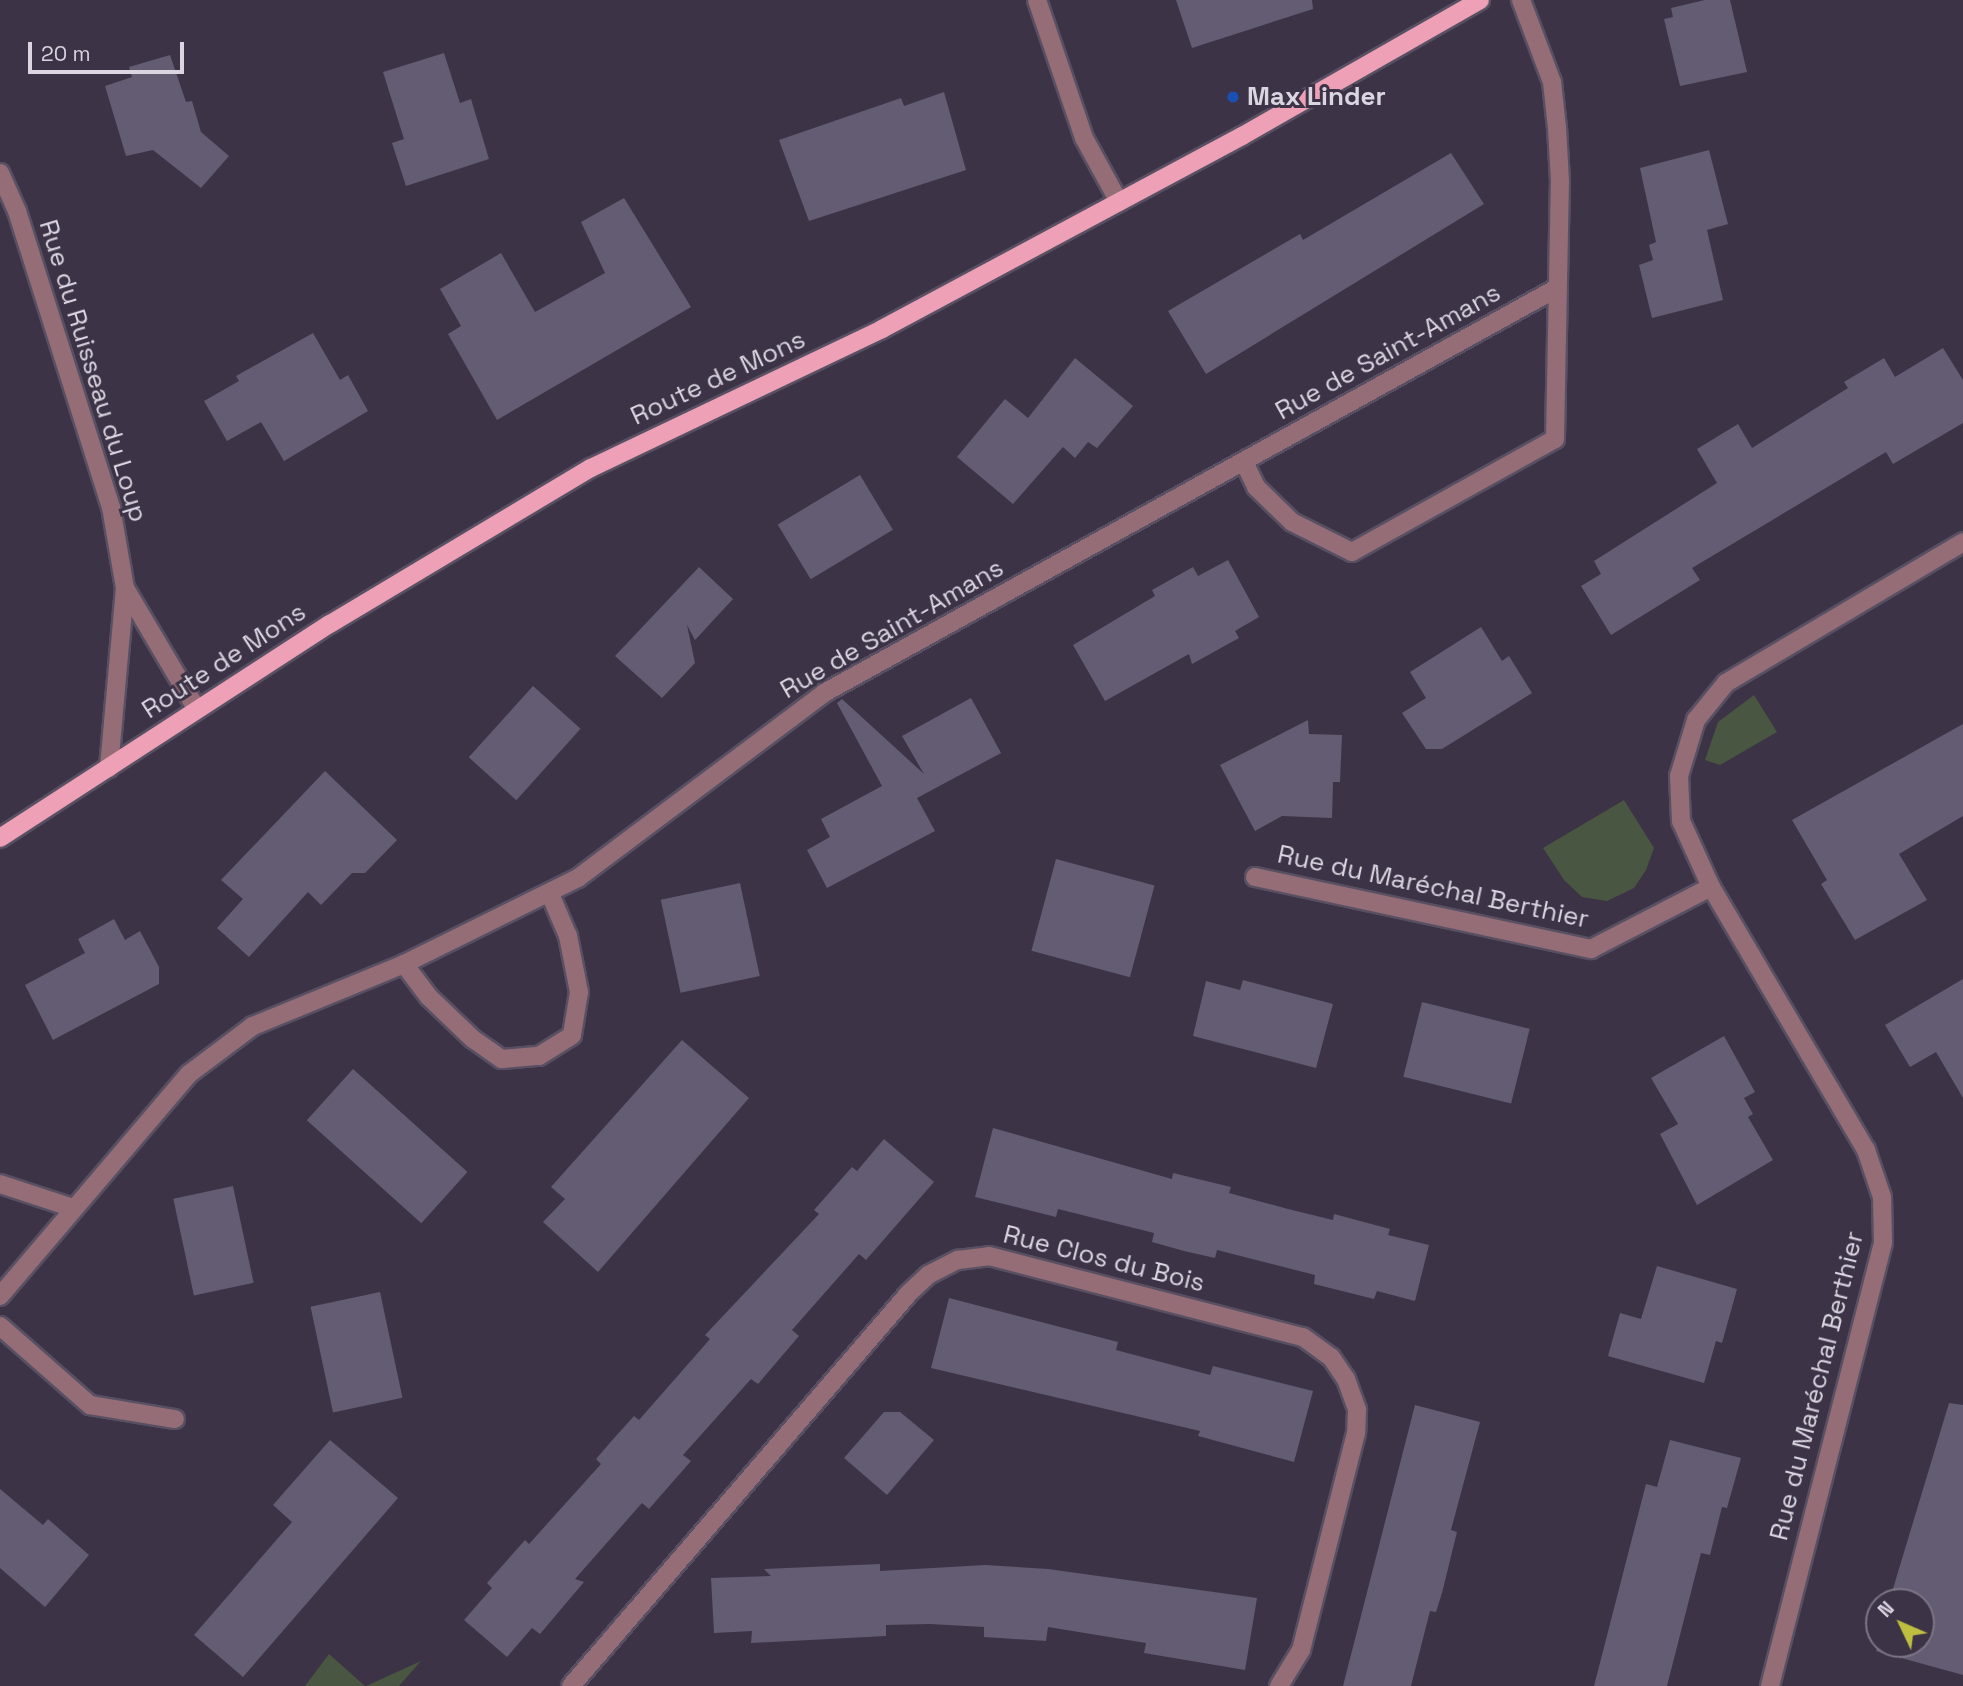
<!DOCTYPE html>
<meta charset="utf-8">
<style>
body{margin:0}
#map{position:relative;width:1963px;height:1686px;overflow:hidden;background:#3c3346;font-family:"Space Grotesk",sans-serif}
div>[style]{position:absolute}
.green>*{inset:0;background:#495641}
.building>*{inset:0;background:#645c73;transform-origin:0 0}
.roads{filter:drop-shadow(2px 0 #585062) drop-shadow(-2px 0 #585062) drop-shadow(0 2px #585062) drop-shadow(0 -2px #585062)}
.minor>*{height:18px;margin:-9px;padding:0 9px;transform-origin:9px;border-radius:9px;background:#946d77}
.major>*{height:18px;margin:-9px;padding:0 9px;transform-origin:9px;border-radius:9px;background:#eea0b6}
.dots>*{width:19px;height:19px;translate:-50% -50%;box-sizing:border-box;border:4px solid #3c3346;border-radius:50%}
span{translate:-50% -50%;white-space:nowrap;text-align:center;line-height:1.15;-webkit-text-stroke:6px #3c3346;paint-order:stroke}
.poi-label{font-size:26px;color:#dad5e1;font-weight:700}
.left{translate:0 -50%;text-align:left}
.street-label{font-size:26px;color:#dad5e1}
.north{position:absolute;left:1865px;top:1588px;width:70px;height:70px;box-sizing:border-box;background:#3c3346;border:2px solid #7b7484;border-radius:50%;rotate:314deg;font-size:19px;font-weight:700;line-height:28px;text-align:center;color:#dad5e1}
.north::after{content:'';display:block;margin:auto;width:24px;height:32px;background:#bfbe41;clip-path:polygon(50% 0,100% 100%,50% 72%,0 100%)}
.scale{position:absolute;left:28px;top:42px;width:156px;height:32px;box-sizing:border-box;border:4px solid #dad5e1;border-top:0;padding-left:9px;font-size:21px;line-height:24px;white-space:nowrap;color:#dad5e1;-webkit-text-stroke:5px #3c3346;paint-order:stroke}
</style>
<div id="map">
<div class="green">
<i style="clip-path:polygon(1754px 695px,1777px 732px,1720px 765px,1705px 760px,1718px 722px)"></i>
<i style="clip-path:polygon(1624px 800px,1654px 848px,1646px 870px,1634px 888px,1607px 901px,1582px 897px,1564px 880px,1543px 848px)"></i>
<i style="clip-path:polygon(329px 1654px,365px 1686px,305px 1686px)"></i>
<i style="clip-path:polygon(421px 1661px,399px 1686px,366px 1686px)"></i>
</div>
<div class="building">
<i style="clip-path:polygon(1176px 0,1312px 0,1313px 9px,1192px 48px)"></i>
<i style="clip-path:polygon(1705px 0,1730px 0,1747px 72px,1680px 86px,1664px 19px,1673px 17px,1671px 8px)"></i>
<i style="clip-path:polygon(444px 53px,460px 103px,471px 99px,489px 159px,406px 186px,392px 143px,404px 139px,383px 72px)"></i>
<i style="clip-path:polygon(170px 55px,186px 102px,192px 101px,201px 132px,229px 156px,201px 188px,153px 150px,126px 156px,105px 86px,132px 77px,129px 67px)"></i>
<i style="clip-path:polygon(944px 92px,966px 170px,809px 221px,779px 140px,901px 98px,904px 106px)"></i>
<i style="clip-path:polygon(1709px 150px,1728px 224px,1707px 230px,1723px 300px,1652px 318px,1639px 265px,1653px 260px,1649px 245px,1656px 242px,1640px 168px)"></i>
<i style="clip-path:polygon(1451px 153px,1484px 204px,1206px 374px,1168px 311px,1300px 234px,1303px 240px)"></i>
<i style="clip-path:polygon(624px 198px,691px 307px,497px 420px,448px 334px,461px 326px,440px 289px,501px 253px,535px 312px,605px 273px,581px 222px)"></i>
<i style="clip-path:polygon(313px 333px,340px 380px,348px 375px,368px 411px,284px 461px,261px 422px,227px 441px,204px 401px,239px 381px,236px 376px)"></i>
<i style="clip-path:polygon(1943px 348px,1963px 380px,1963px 423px,1893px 464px,1886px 452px,1692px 568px,1700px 580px,1611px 635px,1581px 586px,1601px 574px,1594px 561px,1717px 483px,1697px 449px,1738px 424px,1752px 448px,1848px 388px,1844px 382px,1884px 358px,1895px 377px)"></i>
<i style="clip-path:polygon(1075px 358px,1133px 406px,1097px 448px,1088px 442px,1075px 458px,1063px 447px,1013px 504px,957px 457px,1005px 399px,1028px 418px)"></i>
<i style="left:860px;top:475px;width:64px;height:96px;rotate:59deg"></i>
<i style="clip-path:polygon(1228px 560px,1259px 617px,1235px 631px,1239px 638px,1192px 664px,1189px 654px,1105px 701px,1073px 645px,1155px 596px,1152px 590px,1193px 567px,1198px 576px)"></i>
<i style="clip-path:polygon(699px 567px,733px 599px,695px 640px,687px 625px,695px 663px,662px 698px,615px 656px)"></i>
<i style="clip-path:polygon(1481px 627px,1502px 661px,1509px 656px,1532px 693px,1442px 749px,1426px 749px,1402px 713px,1426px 698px,1410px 672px)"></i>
<i style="left:533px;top:686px;width:64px;height:96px;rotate:42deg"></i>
<i style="clip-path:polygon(971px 698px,1001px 753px,917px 798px,935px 831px,827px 888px,807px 850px,830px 837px,821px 819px,882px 786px,837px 703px,842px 699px,924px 774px,902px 736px)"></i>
<i style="clip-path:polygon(1308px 720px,1309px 734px,1342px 735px,1340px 782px,1333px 782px,1332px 818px,1282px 816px,1255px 831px,1220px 765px)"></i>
<i style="clip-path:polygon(1963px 724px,1963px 816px,1899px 854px,1927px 900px,1855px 940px,1821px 884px,1827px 880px,1792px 820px)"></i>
<i style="clip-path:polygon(325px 771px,397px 840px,365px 873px,352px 873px,321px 905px,308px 892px,249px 957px,217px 928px,243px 899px,221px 880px)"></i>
<i style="left:1056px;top:859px;width:102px;height:95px;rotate:15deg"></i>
<i style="left:740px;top:883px;width:95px;height:81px;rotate:78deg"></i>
<i style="clip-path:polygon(114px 919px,125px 940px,140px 931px,159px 967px,159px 984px,53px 1040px,25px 985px,85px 953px,78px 939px)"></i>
<i style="clip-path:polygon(1963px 979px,1963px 1098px,1936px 1052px,1910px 1067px,1885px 1025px)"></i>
<i style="clip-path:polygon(1243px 980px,1333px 1004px,1316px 1068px,1193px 1036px,1206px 981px,1240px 990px)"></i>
<i style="left:1422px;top:1002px;width:111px;height:77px;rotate:14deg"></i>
<i style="clip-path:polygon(1724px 1036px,1755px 1092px,1744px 1098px,1753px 1114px,1748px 1117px,1773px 1160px,1697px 1205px,1660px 1134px,1678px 1124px,1651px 1078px)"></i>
<i style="clip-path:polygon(682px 1040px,749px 1098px,598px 1272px,543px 1222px,565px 1199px,551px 1187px)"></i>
<i style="left:353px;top:1069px;width:154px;height:69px;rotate:42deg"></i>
<i style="clip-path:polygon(993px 1128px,1172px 1179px,1173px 1173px,1231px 1187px,1229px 1193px,1288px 1209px,1333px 1220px,1334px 1214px,1390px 1229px,1388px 1235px,1429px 1245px,1415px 1301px,1377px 1291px,1374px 1299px,1314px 1284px,1315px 1275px,1217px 1250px,1215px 1258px,1184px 1251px,1152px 1242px,1154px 1233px,1058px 1209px,1056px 1217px,975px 1197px)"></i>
<i style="clip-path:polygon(884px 1139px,934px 1182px,866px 1260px,859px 1254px,792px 1330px,799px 1336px,758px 1384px,751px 1379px,683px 1455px,691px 1461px,649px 1509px,642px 1503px,575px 1579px,584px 1582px,540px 1634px,532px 1628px,507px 1657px,464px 1620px,492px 1588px,487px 1583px,525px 1540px,529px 1544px,601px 1464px,596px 1459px,615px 1437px,634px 1416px,639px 1420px,710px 1339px,705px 1335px,819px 1214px,814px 1210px,852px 1167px,857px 1171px)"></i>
<i style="left:233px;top:1186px;width:99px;height:61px;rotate:78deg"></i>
<i style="clip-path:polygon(1657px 1266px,1737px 1289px,1722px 1343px,1716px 1341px,1704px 1383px,1608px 1356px,1620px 1313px,1641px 1319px)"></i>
<i style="left:380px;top:1292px;width:108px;height:71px;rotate:78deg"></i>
<i style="clip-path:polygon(949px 1298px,1118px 1342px,1116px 1350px,1210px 1375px,1213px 1366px,1313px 1391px,1294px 1462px,1198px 1436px,1200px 1431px,931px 1368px)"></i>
<i style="clip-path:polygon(1949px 1403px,1963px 1405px,1963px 1675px,1876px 1651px,1879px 1641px,1921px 1644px,1921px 1602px,1889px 1602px)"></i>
<i style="clip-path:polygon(1415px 1405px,1480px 1422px,1451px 1530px,1457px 1532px,1442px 1593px,1436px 1612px,1430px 1611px,1411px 1686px,1343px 1686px)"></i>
<i style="clip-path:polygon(884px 1412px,900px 1412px,934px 1440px,887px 1495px,844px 1458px)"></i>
<i style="clip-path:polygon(330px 1440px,398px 1498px,243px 1677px,194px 1635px,292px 1522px,273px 1505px)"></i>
<i style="clip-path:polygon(1670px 1440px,1741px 1458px,1727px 1508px,1722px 1507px,1710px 1555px,1701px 1553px,1667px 1686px,1594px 1686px,1646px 1484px,1657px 1487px)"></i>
<i style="clip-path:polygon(0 1489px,43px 1525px,48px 1519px,89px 1555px,45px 1607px,0 1568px)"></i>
<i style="clip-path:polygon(880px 1564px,880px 1571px,985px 1565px,1048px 1569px,1257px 1598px,1245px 1670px,1144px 1653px,1146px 1643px,1048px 1627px,1046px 1641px,984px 1637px,984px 1627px,930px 1624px,886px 1625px,886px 1636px,751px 1643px,752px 1631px,714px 1633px,711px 1578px,771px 1576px,764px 1569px)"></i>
</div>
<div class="roads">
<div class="minor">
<i style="left:1037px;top:0;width:146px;rotate:71.2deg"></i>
<i style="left:1084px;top:138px;width:73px;rotate:61.3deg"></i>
<i style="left:0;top:173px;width:42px;rotate:65.9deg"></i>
<i style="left:17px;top:211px;width:311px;rotate:72.4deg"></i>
<i style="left:111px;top:507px;width:82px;rotate:80.2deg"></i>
<i style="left:125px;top:588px;width:181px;rotate:95.1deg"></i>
<i style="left:1244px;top:462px;width:28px;rotate:64deg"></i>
<i style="left:1256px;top:487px;width:50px;rotate:44.2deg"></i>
<i style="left:1292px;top:522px;width:67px;rotate:26.6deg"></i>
<i style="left:1352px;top:552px;width:232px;rotate:-29.1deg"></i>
<i style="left:1555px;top:439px;width:258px;rotate:-88.9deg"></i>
<i style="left:1560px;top:181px;width:53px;rotate:-93.2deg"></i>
<i style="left:1557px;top:128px;width:46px;rotate:-96.2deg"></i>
<i style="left:1552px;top:82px;width:88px;rotate:-110.7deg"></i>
<i style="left:125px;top:588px;width:139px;rotate:59.4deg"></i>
<i style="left:1255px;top:877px;width:344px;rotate:12.1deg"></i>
<i style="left:1591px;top:949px;width:135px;rotate:-27.3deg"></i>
<i style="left:404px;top:964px;width:41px;rotate:52.9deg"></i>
<i style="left:429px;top:997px;width:61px;rotate:43.7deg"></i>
<i style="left:473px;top:1039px;width:35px;rotate:35deg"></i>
<i style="left:502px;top:1059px;width:37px;rotate:-5deg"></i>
<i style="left:539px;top:1056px;width:39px;rotate:-32deg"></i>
<i style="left:572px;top:1035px;width:44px;rotate:-80.8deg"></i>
<i style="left:579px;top:992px;width:57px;rotate:-101.1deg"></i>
<i style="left:568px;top:936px;width:46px;rotate:-113.2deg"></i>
<i style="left:0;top:1184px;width:77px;rotate:18.2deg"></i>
<i style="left:0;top:1296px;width:292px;rotate:-49.6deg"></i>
<i style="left:189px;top:1074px;width:80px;rotate:-36.9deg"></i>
<i style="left:253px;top:1026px;width:163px;rotate:-22.3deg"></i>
<i style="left:404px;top:964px;width:194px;rotate:-26.3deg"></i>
<i style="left:578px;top:878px;width:308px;rotate:-36.9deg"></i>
<i style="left:824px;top:693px;width:837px;rotate:-28.92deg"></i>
<i style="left:0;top:1326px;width:120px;rotate:41.3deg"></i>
<i style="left:90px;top:1405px;width:86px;rotate:9.4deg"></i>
<i style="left:571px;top:1686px;width:518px;rotate:-49.3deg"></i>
<i style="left:909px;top:1293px;width:26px;rotate:-43deg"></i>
<i style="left:928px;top:1275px;width:34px;rotate:-27deg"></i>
<i style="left:958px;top:1260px;width:31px;rotate:-7deg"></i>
<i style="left:989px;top:1256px;width:324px;rotate:14.5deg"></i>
<i style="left:1303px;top:1337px;width:34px;rotate:36deg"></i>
<i style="left:1331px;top:1357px;width:27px;rotate:56deg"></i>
<i style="left:1346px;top:1379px;width:33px;rotate:70deg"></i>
<i style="left:1357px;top:1410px;width:23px;rotate:92deg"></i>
<i style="left:1356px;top:1433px;width:224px;rotate:104.2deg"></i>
<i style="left:1301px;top:1650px;width:42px;rotate:121.4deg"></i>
<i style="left:1770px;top:1686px;width:457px;rotate:-75.7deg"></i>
<i style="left:1883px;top:1243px;width:46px;rotate:-91.2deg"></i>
<i style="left:1882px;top:1197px;width:50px;rotate:-108.8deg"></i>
<i style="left:1866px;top:1150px;width:305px;rotate:-120.5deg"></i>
<i style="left:1711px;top:887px;width:72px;rotate:-114.4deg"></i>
<i style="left:1681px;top:821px;width:45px;rotate:-92.5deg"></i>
<i style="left:1679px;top:776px;width:59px;rotate:-73.1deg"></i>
<i style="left:1696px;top:720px;width:48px;rotate:-51deg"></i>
<i style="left:1726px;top:683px;width:276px;rotate:-30.7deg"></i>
</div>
<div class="major">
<i style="left:0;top:838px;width:393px;rotate:-33deg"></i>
<i style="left:330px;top:624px;width:304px;rotate:-30.9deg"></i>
<i style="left:591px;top:468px;width:322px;rotate:-25.5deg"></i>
<i style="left:882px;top:329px;width:408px;rotate:-28.2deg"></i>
<i style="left:1242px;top:136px;width:274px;rotate:-29.7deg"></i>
</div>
</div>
<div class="dots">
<i style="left:1233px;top:97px;background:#1a4fb4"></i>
</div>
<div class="poi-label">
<span class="left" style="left:1247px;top:97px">Max Linder</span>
</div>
<div class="street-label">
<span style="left:1388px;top:352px;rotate:-29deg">Rue de Saint-Amans</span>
<span style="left:93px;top:371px;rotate:73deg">Rue du Ruisseau du Loup</span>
<span style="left:718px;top:378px;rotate:-25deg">Route de Mons</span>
<span style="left:892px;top:629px;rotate:-30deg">Rue de Saint-Amans</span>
<span style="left:224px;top:661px;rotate:-33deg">Route de Mons</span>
<span style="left:1433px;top:887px;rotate:12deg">Rue du Maréchal Berthier</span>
<span style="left:1104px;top:1259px;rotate:14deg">Rue Clos du Bois</span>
<span style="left:1817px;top:1386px;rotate:-76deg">Rue du Maréchal Berthier</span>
</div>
<div class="north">N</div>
<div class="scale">20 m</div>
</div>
